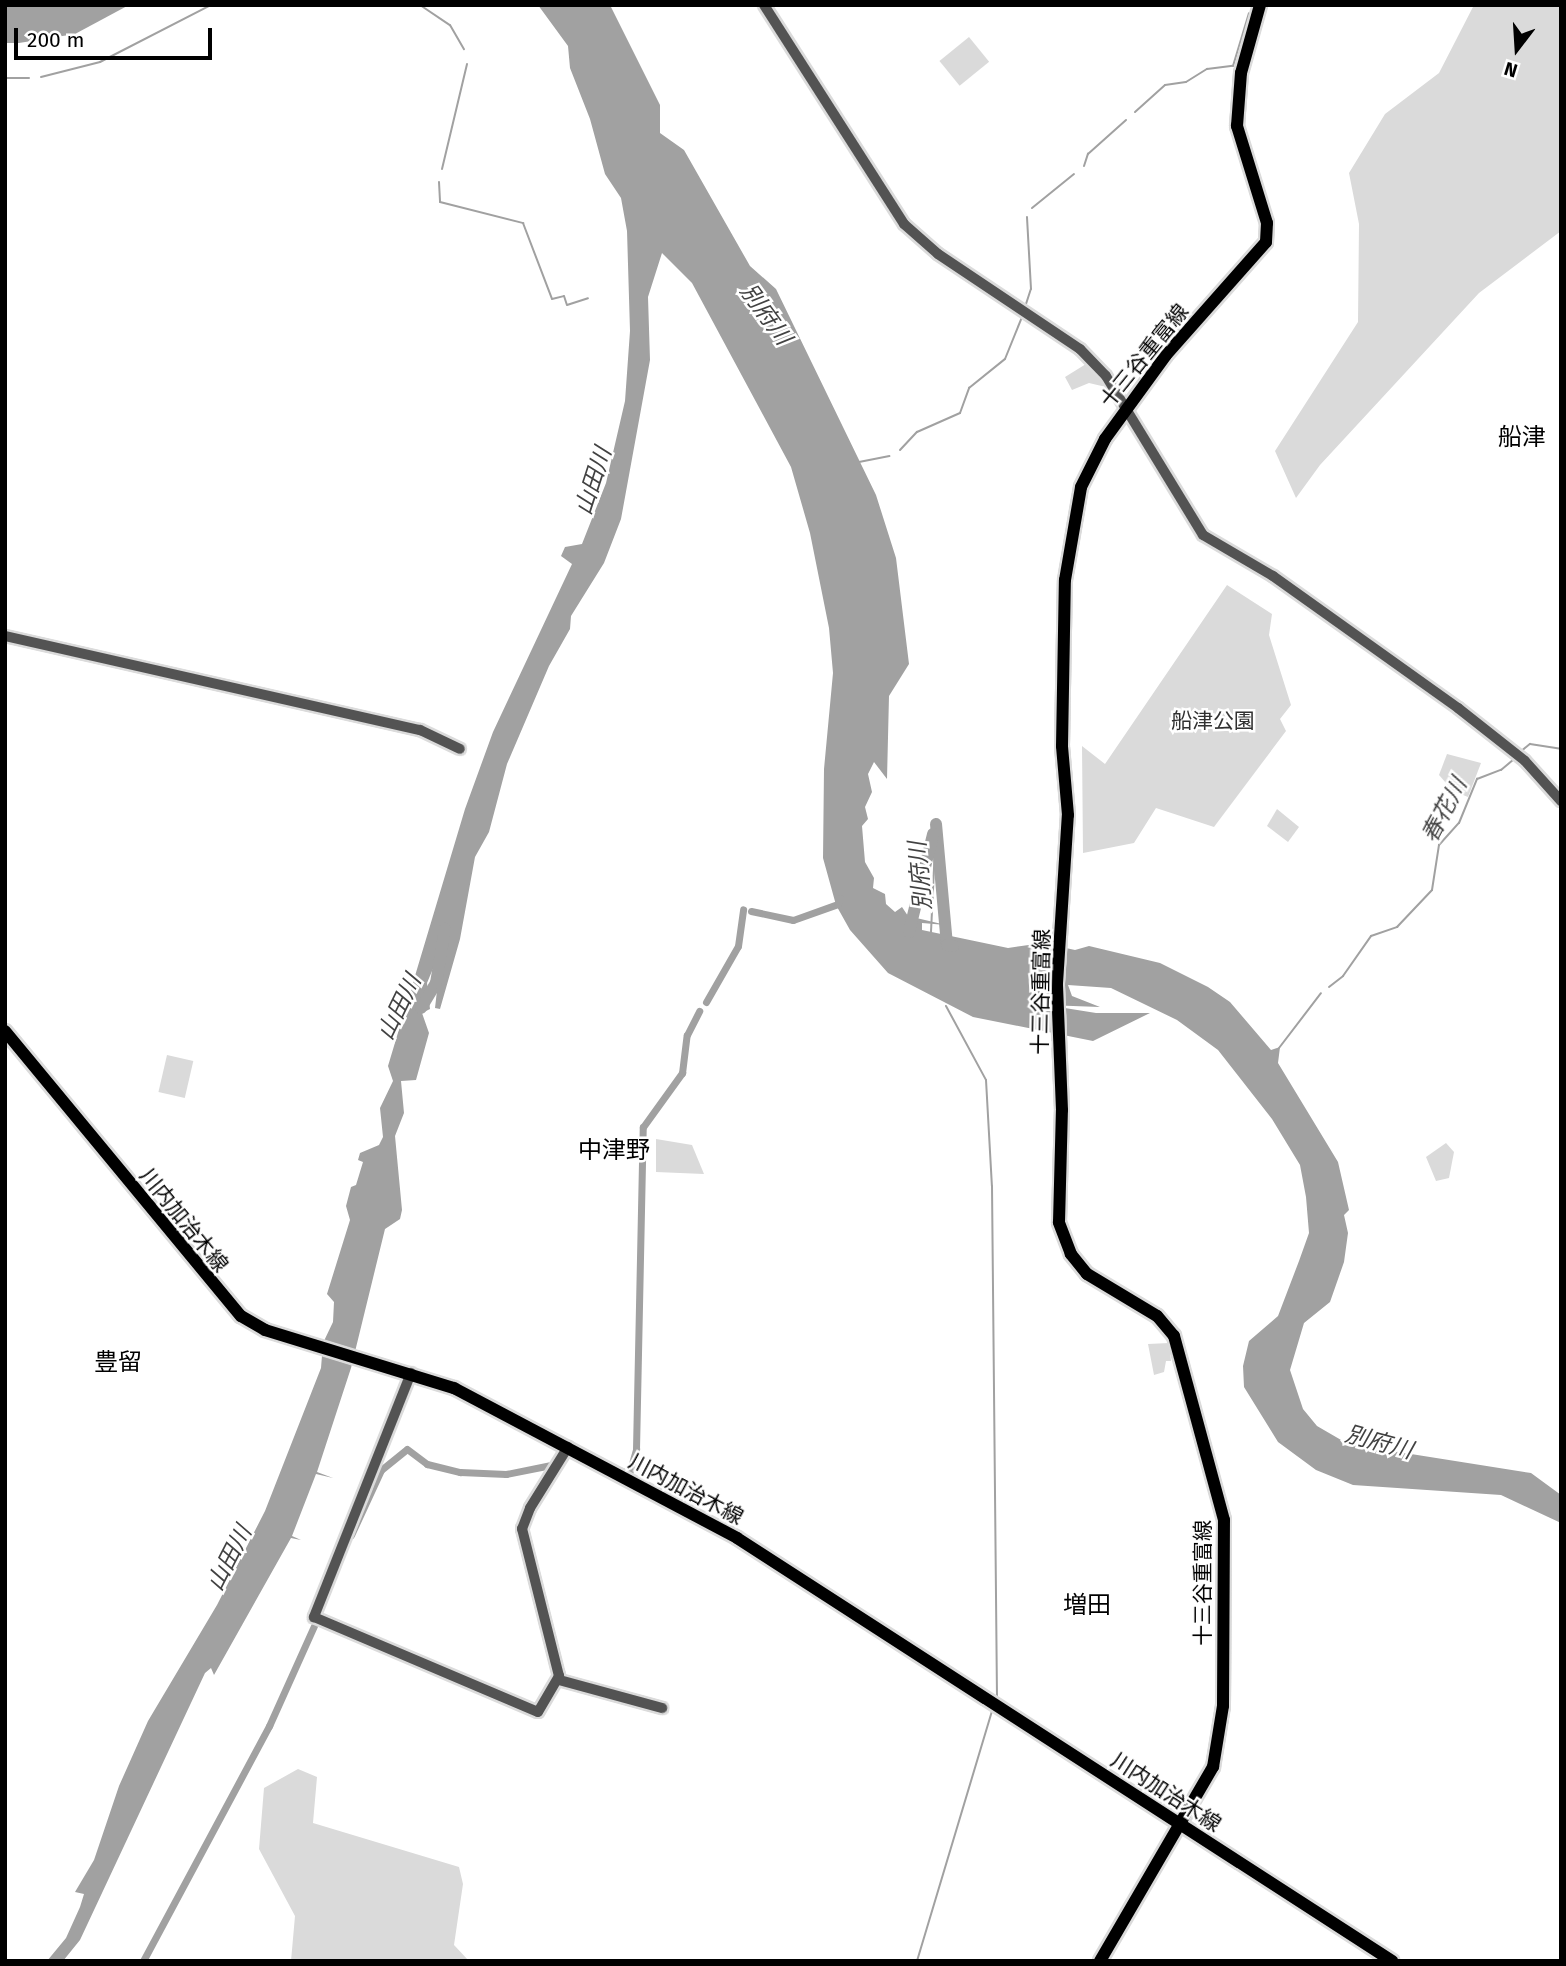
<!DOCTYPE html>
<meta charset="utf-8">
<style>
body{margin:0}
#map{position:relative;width:1566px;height:1966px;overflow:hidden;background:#fff;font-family:"Fira Sans","Noto Sans JP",sans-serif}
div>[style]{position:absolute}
.green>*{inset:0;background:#dadada;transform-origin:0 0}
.water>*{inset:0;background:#a1a1a1}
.stream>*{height:2px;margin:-1px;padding:0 1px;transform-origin:1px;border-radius:1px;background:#a1a1a1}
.canal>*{height:7px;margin:-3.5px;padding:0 3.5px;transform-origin:3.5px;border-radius:3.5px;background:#a1a1a1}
.river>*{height:12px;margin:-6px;padding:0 6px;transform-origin:6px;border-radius:6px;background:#a1a1a1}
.roads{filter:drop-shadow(2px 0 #dbdbdb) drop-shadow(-2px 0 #dbdbdb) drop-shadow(0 2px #dbdbdb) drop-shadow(0 -2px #dbdbdb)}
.minor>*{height:10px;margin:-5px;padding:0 5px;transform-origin:5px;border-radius:5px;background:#535353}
.major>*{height:12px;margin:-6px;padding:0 6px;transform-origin:6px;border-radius:6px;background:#000}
span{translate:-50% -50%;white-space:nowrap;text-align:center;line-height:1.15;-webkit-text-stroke:5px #fff;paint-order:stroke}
.street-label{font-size:21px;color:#000}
.park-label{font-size:21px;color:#313131}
.water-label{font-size:23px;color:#424242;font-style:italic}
.quarter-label{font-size:24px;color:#000}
.frame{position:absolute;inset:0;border:7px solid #000;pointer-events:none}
.north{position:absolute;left:1482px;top:14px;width:70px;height:70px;-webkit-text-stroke:5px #fff;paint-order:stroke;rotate:197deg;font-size:19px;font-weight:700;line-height:28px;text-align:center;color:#000}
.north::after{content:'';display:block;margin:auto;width:24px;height:32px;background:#000;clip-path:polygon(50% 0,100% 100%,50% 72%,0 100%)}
.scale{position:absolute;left:14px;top:28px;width:198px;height:32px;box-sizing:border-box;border:4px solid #000;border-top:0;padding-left:9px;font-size:21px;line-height:24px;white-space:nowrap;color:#000;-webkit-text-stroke:5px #fff;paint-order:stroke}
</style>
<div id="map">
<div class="green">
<i style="clip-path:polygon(1474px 5px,1561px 5px,1561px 231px,1479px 293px,1320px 465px,1296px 498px,1275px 451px,1358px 322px,1359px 224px,1349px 173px,1385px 114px,1439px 73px)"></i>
<i style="left:969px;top:37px;width:32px;height:38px;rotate:51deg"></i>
<i style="clip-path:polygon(1086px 364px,1106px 387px,1089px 383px,1072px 390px,1065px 377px)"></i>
<i style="clip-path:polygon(1227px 585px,1272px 614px,1269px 635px,1291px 705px,1280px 719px,1286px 731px,1214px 827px,1156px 808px,1134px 843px,1083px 853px,1082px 746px,1105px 764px)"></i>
<i style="clip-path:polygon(1447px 754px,1481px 763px,1468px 797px,1453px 791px,1439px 775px)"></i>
<i style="clip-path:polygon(1277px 809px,1299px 827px,1288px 842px,1267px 826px)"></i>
<i style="left:167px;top:1055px;width:27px;height:38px;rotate:13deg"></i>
<i style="clip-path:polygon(656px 1139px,692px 1145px,704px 1174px,656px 1172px)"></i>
<i style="clip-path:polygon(1446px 1143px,1454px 1152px,1449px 1178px,1436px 1181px,1426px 1157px)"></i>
<i style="clip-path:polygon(1169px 1343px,1171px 1361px,1166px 1361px,1164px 1372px,1154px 1375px,1148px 1344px)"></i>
<i style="clip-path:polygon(298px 1769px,317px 1777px,313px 1823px,459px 1867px,463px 1884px,454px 1945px,469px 1961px,291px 1961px,295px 1916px,259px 1849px,264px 1788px)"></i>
</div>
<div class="water">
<i style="clip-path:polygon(5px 5px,129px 5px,75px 34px,19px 43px,5px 43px)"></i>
<i style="clip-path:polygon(538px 5px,610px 5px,660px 105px,660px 133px,684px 150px,750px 266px,776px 289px,876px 495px,896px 558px,909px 664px,889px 696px,887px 779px,874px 762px,868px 774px,872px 792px,865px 807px,868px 819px,862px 826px,865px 862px,874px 878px,873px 888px,885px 894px,886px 904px,895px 912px,902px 907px,908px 916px,946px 925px,922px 923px,922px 930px,1008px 948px,1043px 943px,1075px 950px,1089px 946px,1160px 963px,1208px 987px,1230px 1002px,1271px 1050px,1280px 1047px,1278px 1063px,1338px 1162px,1349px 1210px,1344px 1215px,1348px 1233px,1344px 1262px,1330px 1302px,1304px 1323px,1290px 1370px,1303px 1409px,1317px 1426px,1348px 1444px,1531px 1473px,1561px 1495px,1561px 1523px,1501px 1495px,1353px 1485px,1316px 1470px,1278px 1442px,1244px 1387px,1243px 1366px,1249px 1341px,1278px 1316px,1299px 1261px,1309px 1233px,1306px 1197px,1300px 1165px,1272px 1119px,1218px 1050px,1177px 1020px,1111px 988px,1068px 985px,1072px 996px,1100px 1007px,1046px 1005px,1096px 1013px,1150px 1013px,1093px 1041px,973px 1017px,888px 973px,850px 930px,836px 905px,823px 858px,824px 769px,833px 673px,829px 628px,810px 533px,791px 467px,692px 283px,662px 253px,648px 297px,650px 360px,621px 519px,604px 563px,571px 616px,570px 629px,549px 666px,507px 764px,489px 832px,475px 857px,460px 939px,440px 1009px,435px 1008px,442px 947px,427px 983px,430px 1009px,422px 1013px,429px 1033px,416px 1080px,401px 1081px,404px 1113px,395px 1136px,402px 1210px,400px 1219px,385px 1229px,351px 1368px,317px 1472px,333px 1478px,316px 1474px,292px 1536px,301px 1540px,291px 1538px,214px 1675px,211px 1668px,205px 1673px,80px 1940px,63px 1961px,47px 1961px,66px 1938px,80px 1907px,84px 1894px,75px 1892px,94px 1860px,119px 1786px,148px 1721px,217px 1605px,265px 1511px,321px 1368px,323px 1343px,333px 1322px,334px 1302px,327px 1294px,350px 1220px,346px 1206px,351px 1187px,356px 1185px,363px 1162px,358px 1160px,360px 1153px,379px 1145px,383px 1137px,380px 1108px,393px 1081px,388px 1066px,465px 809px,493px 732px,572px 564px,561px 556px,565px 547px,582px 544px,606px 483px,625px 401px,630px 331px,627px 231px,621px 198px,605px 174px,590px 119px,570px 68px,568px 46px)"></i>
</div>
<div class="stream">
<i style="left:420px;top:5px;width:36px;rotate:34deg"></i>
<i style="left:450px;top:25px;width:28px;rotate:60deg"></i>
<i style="left:41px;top:77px;width:61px;rotate:-14.3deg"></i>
<i style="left:100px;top:62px;width:125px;rotate:-27.2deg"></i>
<i style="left:5px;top:78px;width:24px"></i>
<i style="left:1135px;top:112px;width:40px;rotate:-42deg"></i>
<i style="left:1165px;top:85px;width:21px;rotate:-8deg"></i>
<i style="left:1186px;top:82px;width:25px;rotate:-32deg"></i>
<i style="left:1207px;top:69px;width:26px;rotate:-7deg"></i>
<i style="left:1233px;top:66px;width:55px;rotate:-73.2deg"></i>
<i style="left:1084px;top:166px;width:13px;rotate:-72deg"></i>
<i style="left:1088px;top:154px;width:51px;rotate:-41.8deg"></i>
<i style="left:442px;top:169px;width:108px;rotate:-76.6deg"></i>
<i style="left:439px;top:182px;width:20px;rotate:87deg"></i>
<i style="left:440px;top:202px;width:86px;rotate:14.2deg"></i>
<i style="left:523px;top:223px;width:81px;rotate:69.1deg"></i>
<i style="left:552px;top:299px;width:12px;rotate:-14deg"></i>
<i style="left:564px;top:296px;width:9px;rotate:72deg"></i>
<i style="left:567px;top:305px;width:22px;rotate:-18deg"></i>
<i style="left:1032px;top:208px;width:54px;rotate:-39deg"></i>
<i style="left:1026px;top:304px;width:16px;rotate:-72deg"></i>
<i style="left:1031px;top:289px;width:72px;rotate:-93.2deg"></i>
<i style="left:900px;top:450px;width:25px;rotate:-47deg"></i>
<i style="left:917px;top:432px;width:47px;rotate:-23.8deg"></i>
<i style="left:960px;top:413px;width:27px;rotate:-70deg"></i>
<i style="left:969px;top:388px;width:46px;rotate:-38.9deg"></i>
<i style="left:1005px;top:359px;width:45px;rotate:-68deg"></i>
<i style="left:859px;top:462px;width:31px;rotate:-11deg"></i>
<i style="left:1520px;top:752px;width:13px;rotate:-39deg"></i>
<i style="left:1530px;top:744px;width:31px;rotate:9deg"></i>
<i style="left:931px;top:932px;width:108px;rotate:-87.3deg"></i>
<i style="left:1329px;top:987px;width:18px;rotate:-38deg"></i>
<i style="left:1343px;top:976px;width:49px;rotate:-55deg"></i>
<i style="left:1371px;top:936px;width:28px;rotate:-19deg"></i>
<i style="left:1397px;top:927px;width:51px;rotate:-46.6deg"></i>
<i style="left:1432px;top:890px;width:46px;rotate:-81.2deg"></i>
<i style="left:1439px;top:845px;width:30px;rotate:-48deg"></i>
<i style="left:1459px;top:823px;width:48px;rotate:-67.8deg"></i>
<i style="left:1477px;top:779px;width:26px;rotate:-21deg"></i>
<i style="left:1501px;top:770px;width:17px;rotate:-40deg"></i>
<i style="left:946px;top:1006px;width:84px;rotate:61.6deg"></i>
<i style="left:986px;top:1080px;width:106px;rotate:86.8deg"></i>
<i style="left:992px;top:1186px;width:511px;rotate:89.44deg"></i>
<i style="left:1279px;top:1048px;width:69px;rotate:-52.6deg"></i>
<i style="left:917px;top:1961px;width:261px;rotate:-73.3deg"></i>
</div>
<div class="canal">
<i style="left:751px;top:911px;width:43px;rotate:12.1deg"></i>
<i style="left:793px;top:920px;width:48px;rotate:-19.6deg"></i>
<i style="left:838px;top:904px;width:6px;rotate:-72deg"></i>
<i style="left:706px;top:1002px;width:64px;rotate:-60.3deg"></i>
<i style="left:738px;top:946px;width:37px;rotate:-82deg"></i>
<i style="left:622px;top:1471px;width:8px;rotate:23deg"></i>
<i style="left:629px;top:1474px;width:26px;rotate:-74deg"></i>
<i style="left:636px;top:1449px;width:322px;rotate:-88.8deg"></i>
<i style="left:643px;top:1127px;width:67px;rotate:-54.2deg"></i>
<i style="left:682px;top:1073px;width:38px;rotate:-83deg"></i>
<i style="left:687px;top:1035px;width:27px;rotate:-63deg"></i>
<i style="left:351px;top:1535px;width:72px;rotate:-65.2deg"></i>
<i style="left:381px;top:1470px;width:33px;rotate:-39deg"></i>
<i style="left:407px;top:1449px;width:25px;rotate:37deg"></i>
<i style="left:427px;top:1464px;width:34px;rotate:14deg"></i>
<i style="left:460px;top:1472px;width:46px;rotate:2.5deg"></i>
<i style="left:506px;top:1474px;width:46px;rotate:-11.3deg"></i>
<i style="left:143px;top:1961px;width:267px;rotate:-61.8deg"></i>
<i style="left:269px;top:1726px;width:110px;rotate:-65.8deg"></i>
</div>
<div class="river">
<i style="left:936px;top:824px;width:121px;rotate:84.8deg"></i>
<i style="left:947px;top:945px;width:6px;rotate:9deg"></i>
<i style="left:909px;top:932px;width:101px;rotate:-76.2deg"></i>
<i style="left:421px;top:1008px;width:29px;rotate:-59deg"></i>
<i style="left:436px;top:983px;width:55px;rotate:-80.5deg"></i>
</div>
<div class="roads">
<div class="minor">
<i style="left:764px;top:5px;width:260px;rotate:57.4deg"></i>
<i style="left:904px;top:224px;width:45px;rotate:41.4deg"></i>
<i style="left:938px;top:254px;width:171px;rotate:33.8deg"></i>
<i style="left:1080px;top:349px;width:37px;rotate:46deg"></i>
<i style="left:1106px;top:376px;width:186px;rotate:58.6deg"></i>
<i style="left:1203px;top:535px;width:81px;rotate:30.4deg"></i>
<i style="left:1273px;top:576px;width:227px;rotate:35.5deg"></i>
<i style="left:1458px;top:708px;width:85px;rotate:38.3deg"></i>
<i style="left:1525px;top:761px;width:54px;rotate:48deg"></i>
<i style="left:5px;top:636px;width:426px;rotate:12.8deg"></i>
<i style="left:420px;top:730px;width:44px;rotate:25.4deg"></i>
<i style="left:411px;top:1373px;width:263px;rotate:111.7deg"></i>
<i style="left:314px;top:1617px;width:243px;rotate:23deg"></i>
<i style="left:538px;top:1712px;width:42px;rotate:-59.7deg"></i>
<i style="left:559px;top:1676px;width:152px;rotate:-104.1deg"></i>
<i style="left:522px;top:1529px;width:22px;rotate:-69deg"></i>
<i style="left:530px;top:1508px;width:72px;rotate:-58.1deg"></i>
<i style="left:559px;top:1680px;width:107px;rotate:15.2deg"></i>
</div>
<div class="major">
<i style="left:5px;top:1031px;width:370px;rotate:50.4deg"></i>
<i style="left:241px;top:1316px;width:28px;rotate:30deg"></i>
<i style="left:265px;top:1330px;width:198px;rotate:17.1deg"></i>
<i style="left:454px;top:1388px;width:320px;rotate:27.9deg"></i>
<i style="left:737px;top:1538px;width:780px;rotate:32.85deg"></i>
<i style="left:1100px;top:1961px;width:225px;rotate:-59.8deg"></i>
<i style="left:1213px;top:1767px;width:62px;rotate:-80.7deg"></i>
<i style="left:1223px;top:1706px;width:186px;rotate:-89.7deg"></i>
<i style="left:1224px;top:1520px;width:191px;rotate:-105.2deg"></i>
<i style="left:1174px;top:1336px;width:26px;rotate:-130deg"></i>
<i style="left:1157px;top:1316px;width:82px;rotate:-149deg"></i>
<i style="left:1087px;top:1274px;width:26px;rotate:-129deg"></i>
<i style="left:1071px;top:1254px;width:34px;rotate:-111deg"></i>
<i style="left:1059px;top:1222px;width:112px;rotate:-88.5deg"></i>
<i style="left:1062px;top:1110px;width:127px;rotate:-92.3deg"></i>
<i style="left:1057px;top:983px;width:168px;rotate:-86.3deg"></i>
<i style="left:1068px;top:815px;width:69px;rotate:-95deg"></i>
<i style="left:1062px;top:746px;width:166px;rotate:-89deg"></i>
<i style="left:1065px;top:580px;width:94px;rotate:-80.2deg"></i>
<i style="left:1081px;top:487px;width:54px;rotate:-63.4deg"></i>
<i style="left:1105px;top:439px;width:104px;rotate:-54deg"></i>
<i style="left:1166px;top:355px;width:151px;rotate:-48.5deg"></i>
<i style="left:1266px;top:242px;width:19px;rotate:-87deg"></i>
<i style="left:1267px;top:223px;width:102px;rotate:-107.2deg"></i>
<i style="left:1237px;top:126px;width:53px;rotate:-85.7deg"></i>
<i style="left:1241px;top:73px;width:71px;rotate:-74.4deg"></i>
</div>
</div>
<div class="street-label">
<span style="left:1144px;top:356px;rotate:-51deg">十三谷重富線</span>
<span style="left:1041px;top:992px;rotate:-89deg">十三谷重富線</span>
<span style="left:184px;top:1220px;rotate:51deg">川内加治木線</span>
<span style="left:686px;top:1489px;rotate:28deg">川内加治木線</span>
<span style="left:1203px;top:1583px;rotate:-90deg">十三谷重富線</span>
<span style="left:1166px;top:1792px;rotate:33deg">川内加治木線</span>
</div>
<div class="park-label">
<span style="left:1213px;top:721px">船津公園</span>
</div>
<div class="water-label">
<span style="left:766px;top:314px;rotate:54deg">別府川</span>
<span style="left:593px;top:481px;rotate:-72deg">山田川</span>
<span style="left:1444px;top:810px;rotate:-62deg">春花川</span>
<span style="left:920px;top:876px;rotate:-95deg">別府川</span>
<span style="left:399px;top:1007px;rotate:-64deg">山田川</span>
<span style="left:1379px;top:1442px;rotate:15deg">別府川</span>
<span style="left:229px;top:1558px;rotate:-63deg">山田川</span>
</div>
<div class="quarter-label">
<span style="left:1522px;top:438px">船津</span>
<span style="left:614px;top:1151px">中津野</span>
<span style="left:118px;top:1363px">豊留</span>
<span style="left:1087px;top:1606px">増田</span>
</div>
<div class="frame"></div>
<div class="north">N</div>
<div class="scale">200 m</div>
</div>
